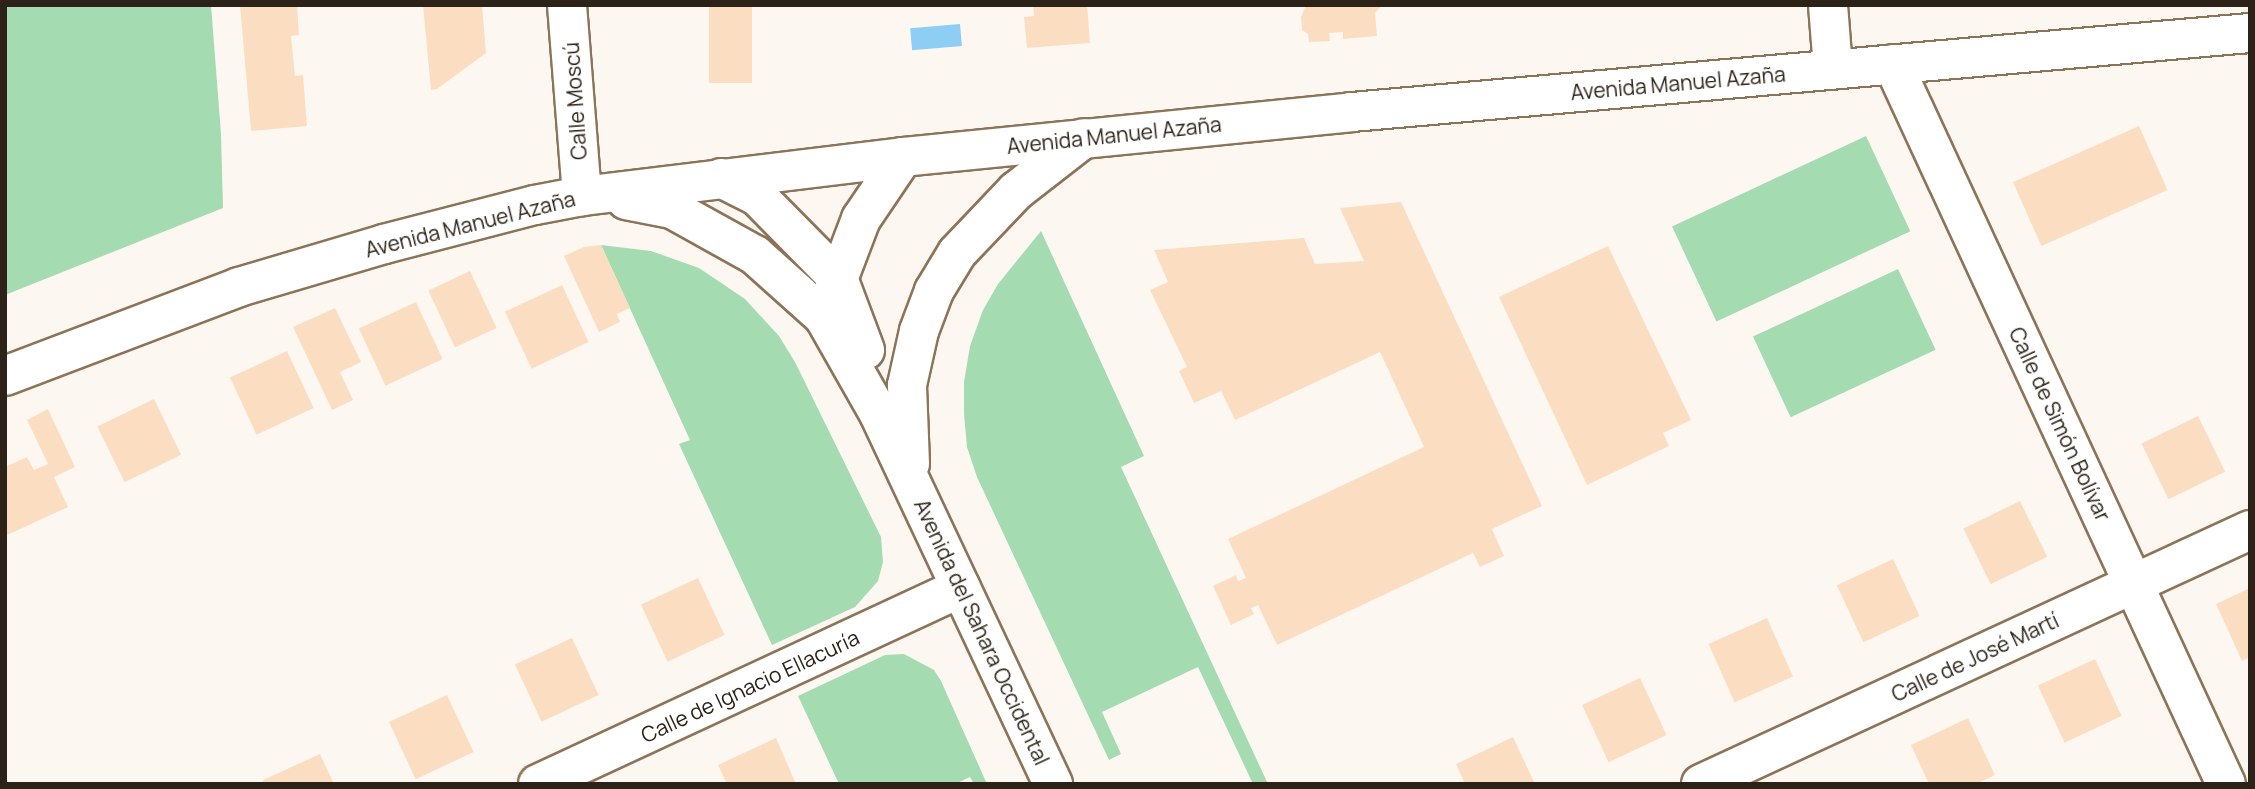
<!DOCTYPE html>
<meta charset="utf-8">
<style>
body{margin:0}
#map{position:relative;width:2255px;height:789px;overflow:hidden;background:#fdf7f1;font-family:Manrope,sans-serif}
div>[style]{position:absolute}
.green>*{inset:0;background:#a5dbb1;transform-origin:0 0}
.water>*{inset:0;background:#8ecef4;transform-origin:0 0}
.building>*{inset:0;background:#fbdec1;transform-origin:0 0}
.roads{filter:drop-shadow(2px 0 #8c7459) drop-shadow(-2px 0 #8c7459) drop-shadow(0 2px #8c7459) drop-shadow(0 -2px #8c7459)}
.minor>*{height:38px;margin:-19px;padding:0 19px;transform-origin:19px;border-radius:19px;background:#fff}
span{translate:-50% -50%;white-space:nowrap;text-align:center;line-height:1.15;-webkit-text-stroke:5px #fff;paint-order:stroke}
.street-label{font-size:21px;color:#2c2217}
.frame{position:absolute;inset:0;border:7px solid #2c2217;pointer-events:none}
</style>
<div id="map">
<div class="green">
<i style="clip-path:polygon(5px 5px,211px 5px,221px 134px,223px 208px,5px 295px)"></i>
<i style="left:1866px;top:136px;width:105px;height:214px;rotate:65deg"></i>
<i style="clip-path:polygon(1041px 231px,1144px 456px,1121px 467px,1268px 784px,1253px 784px,1198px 667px,1102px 712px,1121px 754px,1109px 760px,977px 477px,967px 447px,964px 414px,964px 382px,970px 346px,983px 310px,998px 284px)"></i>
<i style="clip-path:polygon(601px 245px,651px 251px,699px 268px,745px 299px,779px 336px,795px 362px,881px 537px,883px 562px,878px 581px,855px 607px,772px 645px,679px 444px,690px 440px)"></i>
<i style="left:1898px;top:269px;width:89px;height:160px;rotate:65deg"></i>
<i style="clip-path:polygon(904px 654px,934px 670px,941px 681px,987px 784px,974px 784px,970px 777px,955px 784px,839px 784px,798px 696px,885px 655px)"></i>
</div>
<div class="water">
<i style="left:960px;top:24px;width:22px;height:50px;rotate:85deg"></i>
</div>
<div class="building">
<i style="clip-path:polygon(240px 5px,297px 5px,299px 35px,291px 36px,295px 76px,303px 75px,307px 126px,251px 131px)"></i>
<i style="clip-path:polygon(423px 5px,482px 5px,486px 53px,437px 89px,431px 90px)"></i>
<i style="left:709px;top:5px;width:43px;height:78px"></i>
<i style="clip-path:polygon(1033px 5px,1087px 5px,1090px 43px,1027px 48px,1024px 17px,1034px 16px)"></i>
<i style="clip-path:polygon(1306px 5px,1382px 5px,1375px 13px,1377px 36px,1343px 39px,1343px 32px,1329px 33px,1330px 41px,1309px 42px,1308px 34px,1302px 30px,1301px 17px)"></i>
<i style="left:2139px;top:126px;width:70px;height:138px;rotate:66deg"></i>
<i style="clip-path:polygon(1401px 202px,1542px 506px,1492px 529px,1504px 556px,1480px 567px,1473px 553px,1277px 645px,1258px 605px,1251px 608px,1254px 614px,1231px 625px,1213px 586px,1236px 575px,1238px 581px,1246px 578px,1228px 539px,1424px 447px,1380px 352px,1235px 420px,1221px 391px,1194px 403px,1179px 371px,1187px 367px,1150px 290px,1168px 282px,1154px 250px,1304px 238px,1315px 264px,1364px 261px,1340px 208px)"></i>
<i style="clip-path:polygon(601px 245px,630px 308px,617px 314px,620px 322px,599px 332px,564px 256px,584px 247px)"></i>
<i style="clip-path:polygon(1608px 246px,1691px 420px,1663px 433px,1669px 446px,1587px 485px,1499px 297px)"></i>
<i style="left:470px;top:271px;width:63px;height:46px;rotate:65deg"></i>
<i style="left:562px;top:285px;width:63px;height:63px;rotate:65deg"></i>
<i style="left:416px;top:302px;width:63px;height:63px;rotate:65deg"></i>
<i style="clip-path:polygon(335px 308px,361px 362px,340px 372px,353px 400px,332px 410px,293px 327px)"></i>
<i style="left:287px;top:351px;width:63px;height:63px;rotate:65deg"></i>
<i style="left:154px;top:399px;width:62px;height:63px;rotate:64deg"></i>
<i style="clip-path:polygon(48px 409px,75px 467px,54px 477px,68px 507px,5px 536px,5px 467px,27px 457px,34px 470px,48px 464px,27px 420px)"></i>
<i style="left:2198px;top:416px;width:62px;height:63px;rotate:64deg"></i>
<i style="left:2020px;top:501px;width:62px;height:63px;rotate:64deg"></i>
<i style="left:1893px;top:559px;width:63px;height:62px;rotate:65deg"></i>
<i style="left:698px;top:578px;width:63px;height:63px;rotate:65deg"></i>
<i style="clip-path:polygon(2250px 588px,2250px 657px,2242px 661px,2216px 604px)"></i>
<i style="left:1767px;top:618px;width:64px;height:64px;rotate:66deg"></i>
<i style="left:572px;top:638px;width:63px;height:63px;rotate:65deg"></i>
<i style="left:2095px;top:659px;width:63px;height:63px;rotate:65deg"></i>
<i style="left:1640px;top:678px;width:63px;height:64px;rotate:65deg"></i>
<i style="left:447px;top:695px;width:63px;height:64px;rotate:65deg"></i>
<i style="clip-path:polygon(1968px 718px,1995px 775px,1976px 784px,1929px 784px,1911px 745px)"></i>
<i style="clip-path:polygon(1513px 737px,1535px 784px,1465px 784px,1456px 764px)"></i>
<i style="clip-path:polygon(776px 738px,796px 784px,727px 784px,718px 765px)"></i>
<i style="clip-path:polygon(320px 754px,334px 784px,264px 784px,263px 780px)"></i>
</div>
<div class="roads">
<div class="minor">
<i style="left:567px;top:5px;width:192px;rotate:85.5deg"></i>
<i style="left:1828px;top:5px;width:64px;rotate:85.5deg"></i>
<i style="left:1893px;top:64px;width:793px;rotate:65.18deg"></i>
<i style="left:721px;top:178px;width:40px;rotate:26.6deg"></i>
<i style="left:757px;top:196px;width:115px;rotate:45.4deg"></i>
<i style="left:838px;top:278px;width:77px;rotate:69.4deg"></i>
<i style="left:626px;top:200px;width:47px;rotate:11.1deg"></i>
<i style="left:672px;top:209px;width:95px;rotate:29deg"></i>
<i style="left:755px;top:255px;width:93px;rotate:41.9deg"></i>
<i style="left:824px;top:317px;width:112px;rotate:60.4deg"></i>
<i style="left:879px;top:414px;width:409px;rotate:64.8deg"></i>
<i style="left:831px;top:298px;width:85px;rotate:-69.2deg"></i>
<i style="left:861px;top:219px;width:75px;rotate:-55.9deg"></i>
<i style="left:5px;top:376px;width:250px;rotate:-20.8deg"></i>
<i style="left:239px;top:287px;width:151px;rotate:-16.5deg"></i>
<i style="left:384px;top:244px;width:156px;rotate:-14.5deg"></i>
<i style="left:535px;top:205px;width:48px;rotate:-10.8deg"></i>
<i style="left:582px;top:196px;width:323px;rotate:-6.9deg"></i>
<i style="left:903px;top:157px;width:451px;rotate:-5.7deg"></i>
<i style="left:1352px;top:112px;width:901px;rotate:-5.03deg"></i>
<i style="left:910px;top:464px;width:79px;rotate:-92.2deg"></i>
<i style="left:907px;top:385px;width:55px;rotate:-77.5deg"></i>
<i style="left:919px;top:331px;width:43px;rotate:-69.4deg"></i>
<i style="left:934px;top:291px;width:44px;rotate:-58.8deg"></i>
<i style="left:957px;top:253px;width:86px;rotate:-46.4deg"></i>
<i style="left:1016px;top:191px;width:86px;rotate:-37.9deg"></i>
<i style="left:538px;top:784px;width:466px;rotate:-24.9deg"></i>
<i style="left:1701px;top:784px;width:605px;rotate:-24.83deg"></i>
</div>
</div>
<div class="street-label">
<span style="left:1678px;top:83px;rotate:-5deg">Avenida Manuel Azaña</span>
<span style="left:575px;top:101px;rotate:-94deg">Calle Moscú</span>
<span style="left:1114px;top:135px;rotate:-6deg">Avenida Manuel Azaña</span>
<span style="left:470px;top:224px;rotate:-14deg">Avenida Manuel Azaña</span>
<span style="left:2060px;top:424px;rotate:65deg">Calle de Simón Bolívar</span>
<span style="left:982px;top:632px;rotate:65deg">Avenida del Sahara Occidental</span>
<span style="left:1975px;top:657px;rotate:-25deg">Calle de José Martí</span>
<span style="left:750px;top:686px;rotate:-25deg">Calle de Ignacio Ellacuría</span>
</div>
<div class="frame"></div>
</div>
